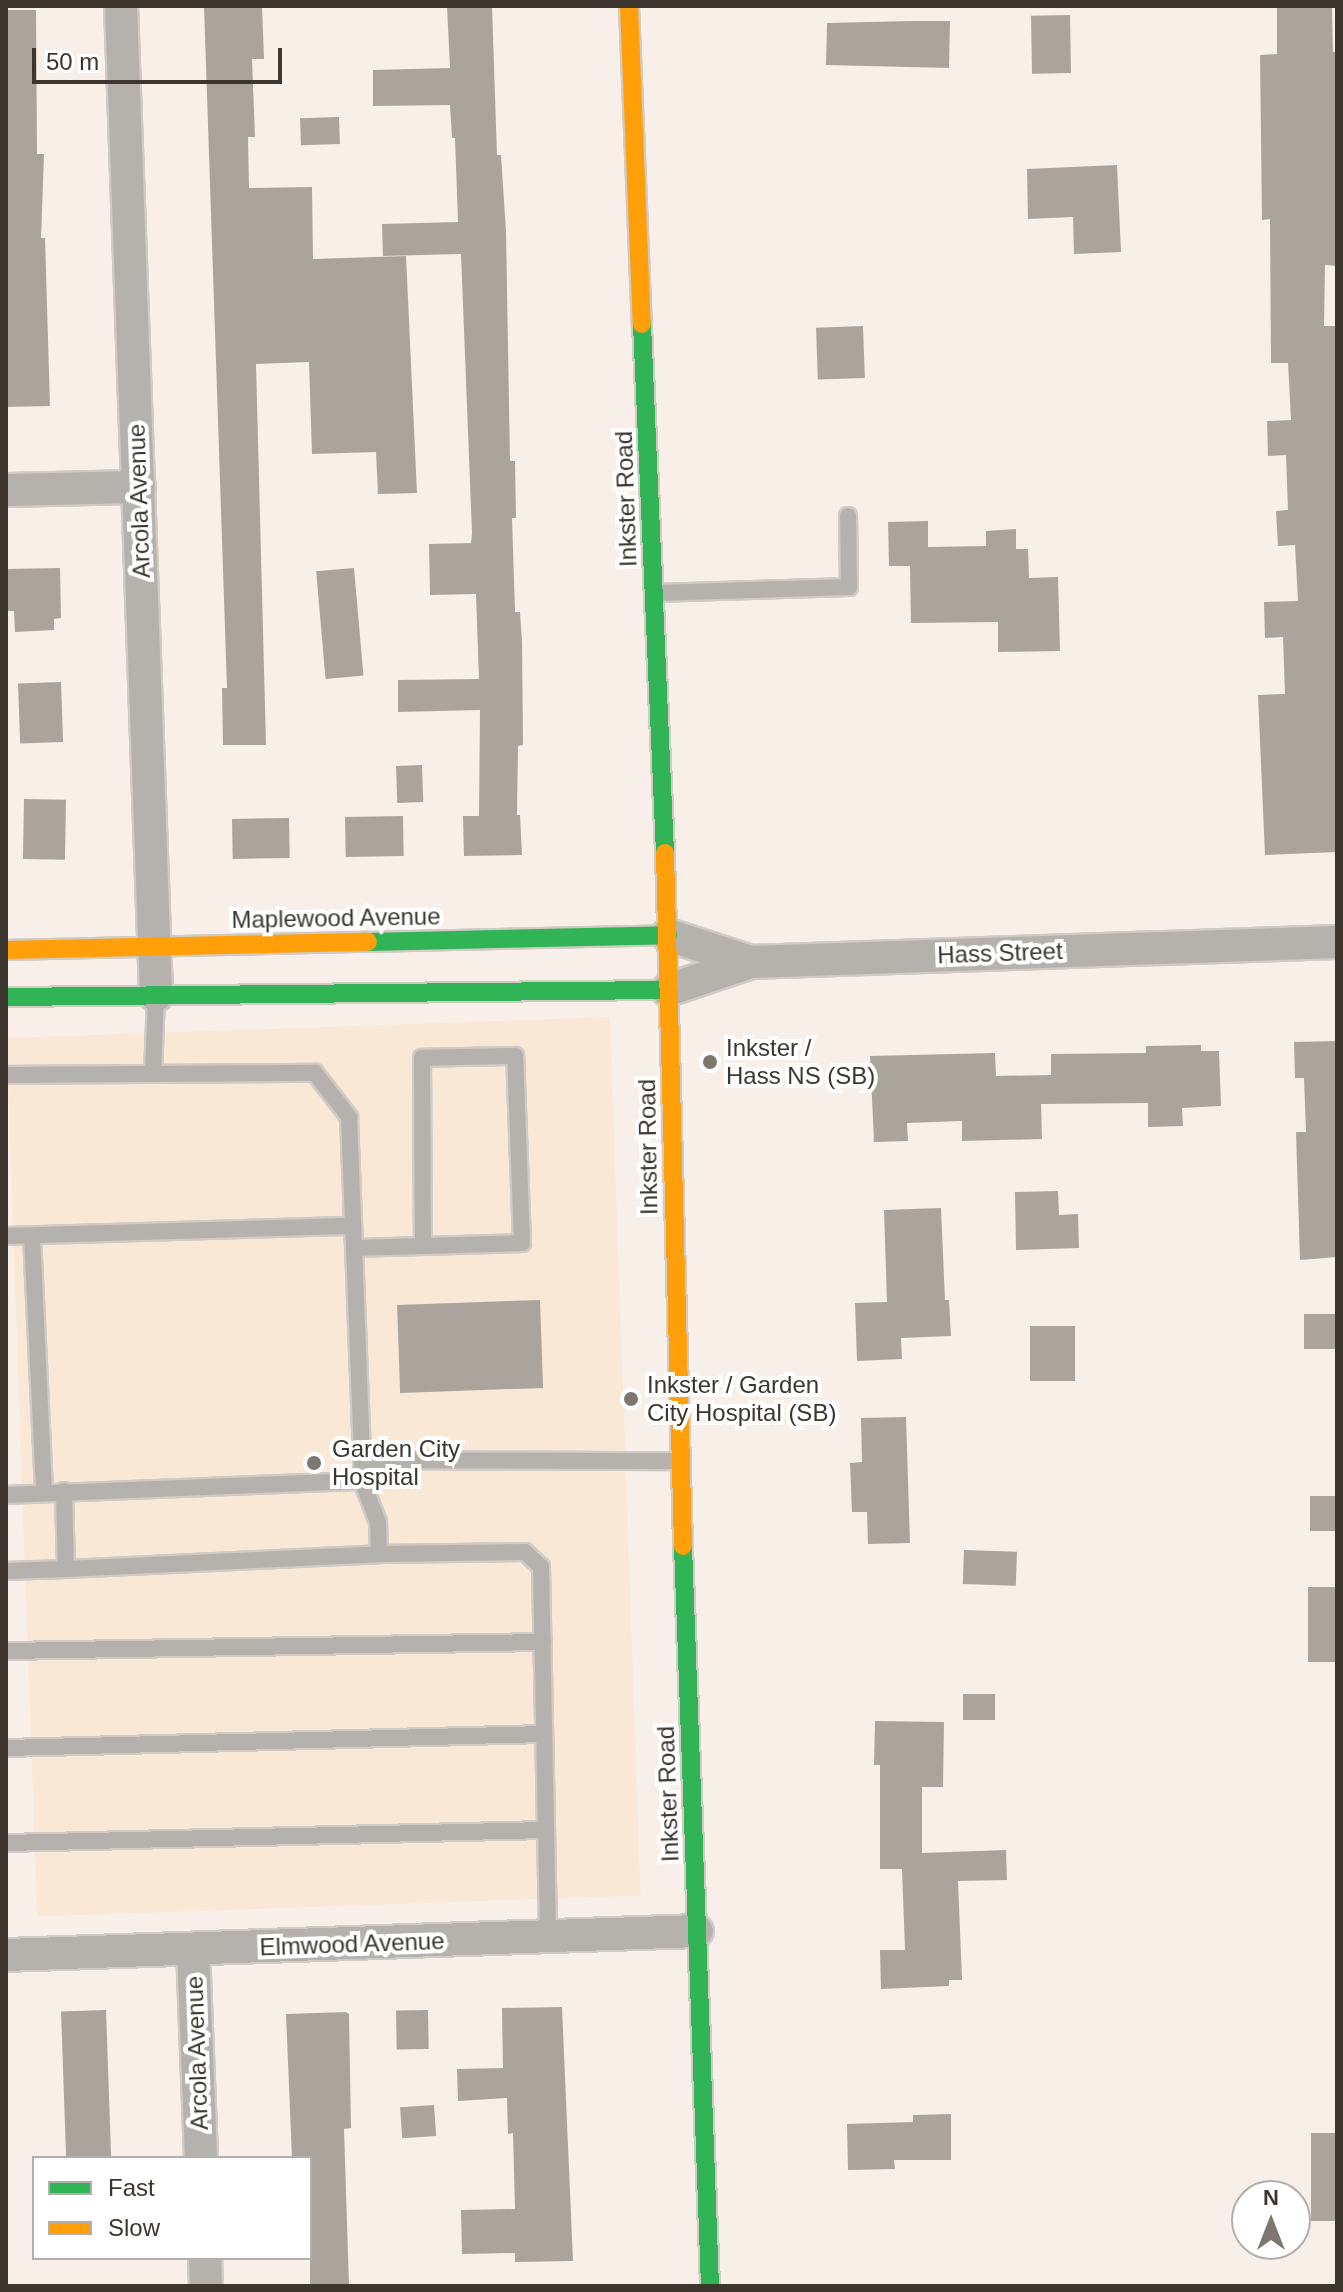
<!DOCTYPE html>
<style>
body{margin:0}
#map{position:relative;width:1343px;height:2292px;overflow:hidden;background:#f8f0e8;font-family:Arial,sans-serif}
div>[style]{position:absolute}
.built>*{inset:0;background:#f9e8d6;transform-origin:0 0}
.building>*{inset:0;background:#aaa49d;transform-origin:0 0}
.roads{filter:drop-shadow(2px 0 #d1cbc5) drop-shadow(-2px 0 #d1cbc5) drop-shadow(0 2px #d1cbc5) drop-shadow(0 -2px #d1cbc5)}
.lane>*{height:16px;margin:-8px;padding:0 8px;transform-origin:8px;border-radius:8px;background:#b5b2ae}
.street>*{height:32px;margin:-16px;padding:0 16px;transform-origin:16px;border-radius:16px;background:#b5b2ae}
.fast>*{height:18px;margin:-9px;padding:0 9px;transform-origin:9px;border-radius:9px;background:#30b455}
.slow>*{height:18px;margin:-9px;padding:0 9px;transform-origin:9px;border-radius:9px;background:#ff9f0a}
.dots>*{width:22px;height:22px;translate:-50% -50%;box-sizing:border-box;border:4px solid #fff;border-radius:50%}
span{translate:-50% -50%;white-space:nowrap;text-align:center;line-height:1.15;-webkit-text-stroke:8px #fff;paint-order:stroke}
.street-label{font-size:24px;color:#3d362f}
.poi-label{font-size:24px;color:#3d362f}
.left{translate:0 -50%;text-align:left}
.frame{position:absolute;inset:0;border:8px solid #3d362f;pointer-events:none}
.legend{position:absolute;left:32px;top:2156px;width:280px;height:104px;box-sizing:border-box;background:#fff;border:2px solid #b1afac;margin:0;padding:10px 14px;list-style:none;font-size:24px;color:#3d362f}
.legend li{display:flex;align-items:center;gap:16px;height:40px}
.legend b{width:40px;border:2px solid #b1afac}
.north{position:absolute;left:1231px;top:2180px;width:80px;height:80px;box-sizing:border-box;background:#fff;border:2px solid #b1afac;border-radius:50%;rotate:0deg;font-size:22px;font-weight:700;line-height:32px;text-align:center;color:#3d362f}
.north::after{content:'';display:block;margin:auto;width:28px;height:36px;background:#7e7770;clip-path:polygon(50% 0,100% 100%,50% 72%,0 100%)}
.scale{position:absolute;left:32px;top:48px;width:250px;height:36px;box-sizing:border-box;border:4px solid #3d362f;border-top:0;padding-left:10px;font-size:24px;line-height:28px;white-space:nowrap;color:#3d362f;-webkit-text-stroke:6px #fff;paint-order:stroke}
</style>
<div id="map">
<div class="built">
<i style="left:610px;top:1017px;width:879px;height:604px;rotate:88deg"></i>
</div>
<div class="building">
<i style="clip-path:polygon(204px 6px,262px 6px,264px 59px,252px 59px,255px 137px,248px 137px,249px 188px,312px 187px,313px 259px,406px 256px,417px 493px,378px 494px,376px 452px,312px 454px,309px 362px,256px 364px,266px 745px,223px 745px,222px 688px,227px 688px)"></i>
<i style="clip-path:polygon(492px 6px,497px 155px,501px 155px,506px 232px,510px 461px,515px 461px,516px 518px,512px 518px,515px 612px,520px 612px,522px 642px,523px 745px,518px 746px,517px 815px,520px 815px,522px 855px,464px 856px,463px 816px,479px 816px,480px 710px,398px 712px,398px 680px,479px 679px,476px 594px,430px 595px,429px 544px,471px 543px,472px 533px,461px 254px,383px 256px,382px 224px,458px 222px,455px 138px,452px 138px,450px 105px,373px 106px,373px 70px,450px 68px,447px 7px)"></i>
<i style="clip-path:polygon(1277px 6px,1332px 6px,1333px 52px,1337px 52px,1337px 266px,1325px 265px,1324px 326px,1337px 326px,1337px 852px,1265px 855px,1258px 695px,1285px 694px,1283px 637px,1265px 638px,1264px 602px,1298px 601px,1295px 545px,1278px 546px,1276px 511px,1288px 510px,1286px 455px,1268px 456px,1267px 421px,1291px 420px,1288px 363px,1271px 363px,1270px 219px,1262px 220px,1260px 55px,1277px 54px)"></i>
<i style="clip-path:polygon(6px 10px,36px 10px,37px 154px,44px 154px,41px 238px,45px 238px,50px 406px,6px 407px)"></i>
<i style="left:1070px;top:15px;width:58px;height:39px;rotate:89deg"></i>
<i style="clip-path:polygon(913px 21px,950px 21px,949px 68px,826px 65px,827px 23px)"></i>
<i style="left:339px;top:117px;width:27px;height:39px;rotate:88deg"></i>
<i style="clip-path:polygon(1117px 165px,1121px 252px,1074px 254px,1073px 217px,1028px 219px,1027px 169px)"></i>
<i style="left:863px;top:326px;width:52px;height:47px;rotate:88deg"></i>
<i style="clip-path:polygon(928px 521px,928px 547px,986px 546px,986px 531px,1016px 529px,1016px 549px,1028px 549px,1029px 578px,1058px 577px,1060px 651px,998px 652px,998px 622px,911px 623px,910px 566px,889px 566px,888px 522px)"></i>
<i style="clip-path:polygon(60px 568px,61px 618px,54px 619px,54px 630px,15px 632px,14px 611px,6px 611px,6px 569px)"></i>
<i style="left:354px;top:568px;width:108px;height:38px;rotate:85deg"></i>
<i style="left:61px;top:682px;width:60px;height:43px;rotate:88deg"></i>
<i style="left:422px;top:765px;width:37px;height:26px;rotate:88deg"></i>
<i style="left:24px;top:799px;width:42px;height:60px;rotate:1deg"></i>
<i style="left:403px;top:816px;width:40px;height:58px;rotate:89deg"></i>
<i style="left:289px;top:818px;width:40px;height:57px;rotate:89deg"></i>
<i style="clip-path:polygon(1337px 1041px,1337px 1257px,1300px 1260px,1296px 1132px,1306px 1132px,1304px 1078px,1295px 1078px,1294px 1042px)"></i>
<i style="clip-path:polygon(1201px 1045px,1201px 1051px,1219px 1051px,1221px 1106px,1182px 1108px,1183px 1126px,1148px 1127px,1148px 1103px,1041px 1104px,1042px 1139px,962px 1141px,962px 1121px,907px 1123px,908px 1141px,874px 1142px,870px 1056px,995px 1053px,996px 1076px,1051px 1075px,1051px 1054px,1146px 1053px,1146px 1046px)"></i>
<i style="clip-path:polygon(1058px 1191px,1059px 1215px,1078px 1214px,1079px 1248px,1016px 1250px,1015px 1192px)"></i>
<i style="clip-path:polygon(941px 1208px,945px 1300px,949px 1300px,951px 1336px,901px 1338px,902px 1359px,857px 1361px,855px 1303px,887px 1302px,884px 1210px)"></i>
<i style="left:540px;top:1300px;width:88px;height:143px;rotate:88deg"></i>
<i style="left:1337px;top:1314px;width:35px;height:33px;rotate:90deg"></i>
<i style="left:1030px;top:1326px;width:45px;height:55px"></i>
<i style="clip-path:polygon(906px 1417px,910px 1543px,868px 1544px,867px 1512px,852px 1512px,850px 1463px,862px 1462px,861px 1418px)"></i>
<i style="left:1337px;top:1496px;width:35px;height:27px;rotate:90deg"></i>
<i style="left:964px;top:1550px;width:53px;height:34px;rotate:2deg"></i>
<i style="left:1337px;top:1587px;width:75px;height:29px;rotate:90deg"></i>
<i style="left:963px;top:1694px;width:32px;height:26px"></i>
<i style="clip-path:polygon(875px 1721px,944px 1722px,943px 1787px,922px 1787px,922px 1853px,1006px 1850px,1007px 1880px,958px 1881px,962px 1980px,949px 1980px,949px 1986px,881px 1989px,880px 1950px,905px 1950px,902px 1869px,880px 1869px,880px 1765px,874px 1765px)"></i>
<i style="clip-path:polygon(562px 2007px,573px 2261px,515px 2262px,515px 2253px,462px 2254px,461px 2210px,515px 2209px,513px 2133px,508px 2134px,507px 2098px,458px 2101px,457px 2069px,503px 2068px,502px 2008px)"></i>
<i style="left:106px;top:2010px;width:148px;height:45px;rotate:88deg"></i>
<i style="left:428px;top:2010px;width:39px;height:32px;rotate:89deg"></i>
<i style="clip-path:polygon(346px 2012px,349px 2014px,351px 2128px,344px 2129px,349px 2286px,310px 2286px,310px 2158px,292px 2158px,286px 2014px)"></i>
<i style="left:434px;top:2105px;width:31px;height:34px;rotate:86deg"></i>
<i style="clip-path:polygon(951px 2114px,951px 2160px,894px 2160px,895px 2169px,848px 2170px,847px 2124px,913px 2122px,913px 2115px)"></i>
<i style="left:1337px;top:2133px;width:88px;height:26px;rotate:90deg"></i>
</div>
<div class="roads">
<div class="lane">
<i style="left:655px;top:593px;width:194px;rotate:-1.8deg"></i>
<i style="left:849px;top:587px;width:71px;rotate:-90.8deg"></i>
<i style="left:153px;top:1074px;width:78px;rotate:-87.8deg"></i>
<i style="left:6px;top:1075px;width:309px;rotate:-0.4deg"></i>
<i style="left:315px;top:1073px;width:56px;rotate:52.3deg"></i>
<i style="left:349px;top:1117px;width:343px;rotate:87.8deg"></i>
<i style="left:362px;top:1460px;width:317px;rotate:0.2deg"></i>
<i style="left:6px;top:1236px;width:347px;rotate:-1.7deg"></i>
<i style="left:32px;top:1236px;width:256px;rotate:87.3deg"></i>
<i style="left:354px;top:1248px;width:69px;rotate:-1.7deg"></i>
<i style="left:423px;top:1246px;width:99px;rotate:-1.7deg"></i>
<i style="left:522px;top:1243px;width:187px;rotate:-92.1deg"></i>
<i style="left:515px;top:1056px;width:93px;rotate:178.8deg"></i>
<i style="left:422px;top:1058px;width:188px;rotate:89.7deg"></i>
<i style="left:362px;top:1481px;width:44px;rotate:68.7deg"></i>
<i style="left:378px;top:1522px;width:32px;rotate:88deg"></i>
<i style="left:6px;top:1495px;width:356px;rotate:-2.3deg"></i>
<i style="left:362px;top:1481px;width:21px;rotate:-90deg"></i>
<i style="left:66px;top:1569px;width:313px;rotate:-2.7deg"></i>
<i style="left:379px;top:1554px;width:146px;rotate:-0.8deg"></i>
<i style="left:525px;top:1552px;width:22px;rotate:43deg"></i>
<i style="left:541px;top:1567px;width:369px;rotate:88.9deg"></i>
<i style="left:6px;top:1571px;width:60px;rotate:-1.9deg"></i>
<i style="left:66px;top:1569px;width:78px;rotate:-91.5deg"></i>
<i style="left:6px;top:1651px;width:537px;rotate:-0.96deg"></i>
<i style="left:6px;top:1748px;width:538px;rotate:-1.49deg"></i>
<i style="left:6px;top:1843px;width:540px;rotate:-1.38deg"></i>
</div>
<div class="street">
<i style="left:121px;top:6px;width:990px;rotate:87.97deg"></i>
<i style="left:6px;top:490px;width:133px;rotate:-1.3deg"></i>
<i style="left:668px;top:935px;width:87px;rotate:18deg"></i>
<i style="left:751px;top:962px;width:586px;rotate:-1.95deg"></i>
<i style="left:668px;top:990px;width:88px;rotate:-18.6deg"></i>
<i style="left:193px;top:1949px;width:209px;rotate:87.8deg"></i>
<i style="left:6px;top:1955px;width:691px;rotate:-1.99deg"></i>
<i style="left:205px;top:2258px;width:28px;rotate:88deg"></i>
</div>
<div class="fast">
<i style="left:642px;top:324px;width:529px;rotate:87.51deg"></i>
<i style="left:368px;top:942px;width:300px;rotate:-1.3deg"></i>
<i style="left:6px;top:997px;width:662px;rotate:-0.61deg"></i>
<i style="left:683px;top:1546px;width:740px;rotate:87.91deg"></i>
</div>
<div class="slow">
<i style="left:629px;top:6px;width:318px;rotate:87.7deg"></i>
<i style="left:665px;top:853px;width:693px;rotate:88.51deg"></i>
<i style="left:6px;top:950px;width:362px;rotate:-1.3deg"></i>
</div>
</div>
<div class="dots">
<i style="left:710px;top:1062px;background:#7e7770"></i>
<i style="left:631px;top:1399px;background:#7e7770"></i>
<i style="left:314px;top:1463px;background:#7e7770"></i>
</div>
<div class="street-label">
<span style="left:626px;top:499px;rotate:-92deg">Inkster Road</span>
<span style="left:139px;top:501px;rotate:-92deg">Arcola Avenue</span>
<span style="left:336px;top:918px;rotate:-1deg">Maplewood Avenue</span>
<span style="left:1000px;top:953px;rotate:-2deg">Hass Street</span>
<span style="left:648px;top:1147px;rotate:-91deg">Inkster Road</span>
<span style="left:668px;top:1794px;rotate:-92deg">Inkster Road</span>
<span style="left:352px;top:1944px;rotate:-2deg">Elmwood Avenue</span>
<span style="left:197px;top:2053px;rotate:-92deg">Arcola Avenue</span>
</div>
<div class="poi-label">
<span class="left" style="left:726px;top:1062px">Inkster /<br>Hass NS (SB)</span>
<span class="left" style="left:647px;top:1399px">Inkster / Garden<br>City Hospital (SB)</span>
<span class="left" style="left:332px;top:1463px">Garden City<br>Hospital</span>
</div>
<div class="frame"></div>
<ul class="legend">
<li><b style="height:10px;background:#30b455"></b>Fast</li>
<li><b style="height:10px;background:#ff9f0a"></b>Slow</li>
</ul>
<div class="north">N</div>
<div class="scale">50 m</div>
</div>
